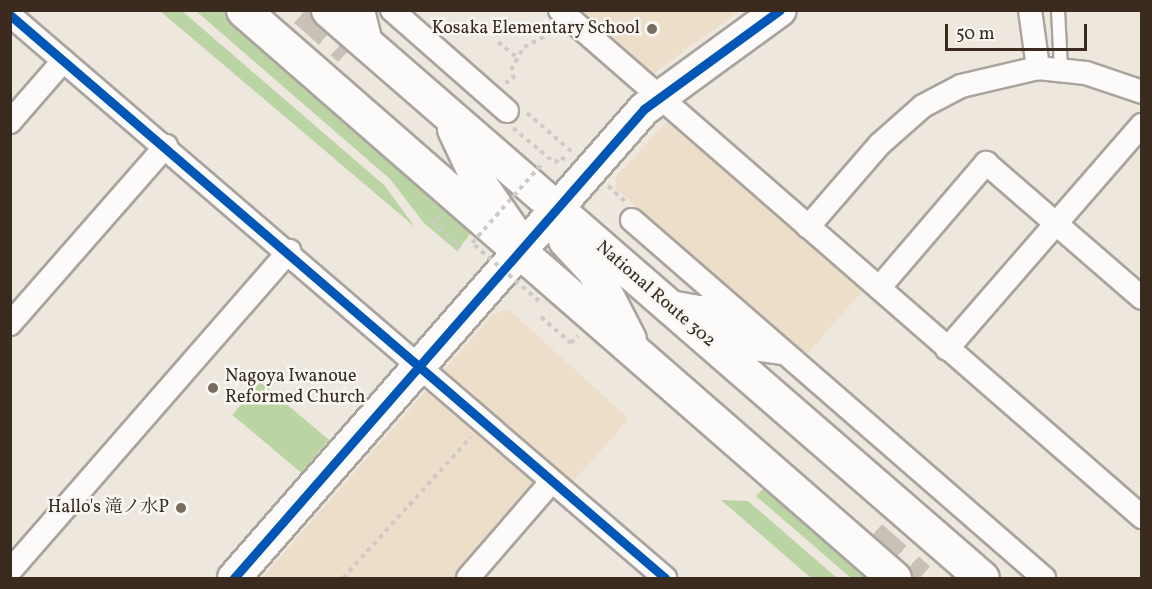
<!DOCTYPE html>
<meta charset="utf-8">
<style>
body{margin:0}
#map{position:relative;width:1152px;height:589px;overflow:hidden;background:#ede7dd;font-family:Vollkorn,"Noto Serif JP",serif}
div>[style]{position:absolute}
.built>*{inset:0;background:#eddeca}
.green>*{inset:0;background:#bbd4a4;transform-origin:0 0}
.highway-tunnel>*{height:33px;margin-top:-16.5px;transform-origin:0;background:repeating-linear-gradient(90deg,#c9c1b7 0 33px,transparent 0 49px)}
.path>*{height:4px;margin-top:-2px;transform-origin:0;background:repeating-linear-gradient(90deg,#cdcac7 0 4.5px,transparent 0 9px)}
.roads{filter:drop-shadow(2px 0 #a9a49d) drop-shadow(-2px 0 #a9a49d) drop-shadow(0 2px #a9a49d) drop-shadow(0 -2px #a9a49d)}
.lane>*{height:12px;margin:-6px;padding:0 6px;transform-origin:6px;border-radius:6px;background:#fcfbfa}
.street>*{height:22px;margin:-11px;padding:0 11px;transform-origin:11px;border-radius:11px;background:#fcfbfa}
.secondary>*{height:32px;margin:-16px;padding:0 16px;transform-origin:16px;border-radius:16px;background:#fcfbfa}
.highway>*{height:33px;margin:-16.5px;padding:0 16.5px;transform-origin:16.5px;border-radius:16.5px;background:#fcfbfa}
.path-bridge>*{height:4px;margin-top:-2px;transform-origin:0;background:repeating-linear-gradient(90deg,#cdcac7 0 4.5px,transparent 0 9px)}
.cycleway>*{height:9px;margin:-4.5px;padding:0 4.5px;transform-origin:4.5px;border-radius:4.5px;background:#0057b8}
.dots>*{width:16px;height:16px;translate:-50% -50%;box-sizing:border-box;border:3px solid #f6f6f2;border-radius:50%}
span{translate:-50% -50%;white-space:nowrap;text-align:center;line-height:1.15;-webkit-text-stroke:5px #f6f6f2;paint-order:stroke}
.poi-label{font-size:18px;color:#3b2a1e}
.right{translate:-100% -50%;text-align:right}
.left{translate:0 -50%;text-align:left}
.street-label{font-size:18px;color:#3b2a1e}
.frame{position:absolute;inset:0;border:12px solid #3b2a1e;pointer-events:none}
.scale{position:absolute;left:945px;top:24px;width:142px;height:27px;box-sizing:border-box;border:3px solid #3b2a1e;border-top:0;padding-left:8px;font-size:18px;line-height:21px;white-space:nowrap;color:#3b2a1e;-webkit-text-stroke:4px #f6f6f2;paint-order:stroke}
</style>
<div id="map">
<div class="built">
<i style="clip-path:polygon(570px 11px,739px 11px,647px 78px)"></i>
<i style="clip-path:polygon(670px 119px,865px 288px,807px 354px,616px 189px,616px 176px)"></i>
<i style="clip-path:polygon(508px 309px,629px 419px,568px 487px,440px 374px,493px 315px)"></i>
<i style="clip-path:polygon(431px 385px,536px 477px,538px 486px,458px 578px,262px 578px)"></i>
</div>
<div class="green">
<i style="clip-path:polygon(160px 11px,182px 11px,384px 185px,415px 227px)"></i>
<i style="clip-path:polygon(196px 11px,224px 11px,474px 229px,457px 251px,424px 223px,390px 179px)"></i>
<i style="left:260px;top:382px;width:90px;height:43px;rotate:40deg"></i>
<i style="clip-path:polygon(769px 483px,878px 578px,851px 578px,756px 496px)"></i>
<i style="clip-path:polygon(721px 500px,748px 501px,837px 578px,811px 578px)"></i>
</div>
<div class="highway-tunnel">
<i style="left:305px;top:10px;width:59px;rotate:41.6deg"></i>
<i style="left:871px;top:536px;width:64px;rotate:41.2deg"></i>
</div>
<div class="path">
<i style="left:498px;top:42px;width:26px;rotate:39deg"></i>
<i style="left:505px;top:83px;width:10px;rotate:-24deg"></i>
<i style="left:514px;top:79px;width:9px;rotate:-108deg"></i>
<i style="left:511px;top:70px;width:26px;rotate:-61deg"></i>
<i style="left:524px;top:47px;width:35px;rotate:-27deg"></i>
<i style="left:527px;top:113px;width:60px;rotate:40.9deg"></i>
<i style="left:513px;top:128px;width:55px;rotate:39.8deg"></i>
<i style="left:555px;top:163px;width:8px;rotate:-45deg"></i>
<i style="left:561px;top:157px;width:8px;rotate:40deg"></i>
<i style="left:608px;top:186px;width:25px;rotate:42deg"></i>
<i style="left:440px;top:216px;width:10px;rotate:143deg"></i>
<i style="left:432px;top:222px;width:38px;rotate:41deg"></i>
<i style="left:541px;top:317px;width:40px;rotate:41deg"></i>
<i style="left:571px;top:343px;width:10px;rotate:-45deg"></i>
<i style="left:343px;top:578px;width:190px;rotate:-47.8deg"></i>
</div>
<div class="roads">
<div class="lane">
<i style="left:1058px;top:10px;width:60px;rotate:87.1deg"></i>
</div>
<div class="street">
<i style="left:363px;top:10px;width:41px;rotate:76deg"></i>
<i style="left:392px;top:10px;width:153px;rotate:41.3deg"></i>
<i style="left:560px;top:10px;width:772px;rotate:41.06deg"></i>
<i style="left:1030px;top:10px;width:59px;rotate:82.1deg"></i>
<i style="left:10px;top:15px;width:864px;rotate:40.68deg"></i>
<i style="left:10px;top:122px;width:81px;rotate:-49deg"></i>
<i style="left:632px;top:220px;width:546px;rotate:40.99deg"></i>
<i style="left:808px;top:227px;width:110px;rotate:-49.1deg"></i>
<i style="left:880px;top:144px;width:57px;rotate:-41.5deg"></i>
<i style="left:923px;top:106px;width:43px;rotate:-27.8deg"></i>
<i style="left:961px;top:86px;width:79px;rotate:-13.2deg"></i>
<i style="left:1038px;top:68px;width:48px;rotate:5.9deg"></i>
<i style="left:1086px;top:73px;width:59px;rotate:18.7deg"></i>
<i style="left:879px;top:288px;width:165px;rotate:-49.4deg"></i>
<i style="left:986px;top:163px;width:206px;rotate:40.9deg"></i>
<i style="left:665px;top:301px;width:36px;rotate:10deg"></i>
<i style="left:700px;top:307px;width:68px;rotate:37.9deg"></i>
<i style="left:754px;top:349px;width:29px;rotate:8deg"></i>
<i style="left:10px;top:324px;width:237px;rotate:-48.8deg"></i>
<i style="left:947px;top:349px;width:297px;rotate:-49deg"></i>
<i style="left:10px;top:571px;width:425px;rotate:-48.9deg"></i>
<i style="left:468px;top:578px;width:128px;rotate:-49.1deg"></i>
</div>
<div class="secondary">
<i style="left:234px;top:578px;width:623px;rotate:-48.84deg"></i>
<i style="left:644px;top:109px;width:168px;rotate:-36.1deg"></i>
</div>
<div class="highway">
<i style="left:243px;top:10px;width:864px;rotate:41.1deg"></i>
<i style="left:328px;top:10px;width:866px;rotate:40.97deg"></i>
<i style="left:454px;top:129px;width:61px;rotate:64.7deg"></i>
<i style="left:480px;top:184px;width:55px;rotate:55.4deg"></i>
<i style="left:565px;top:240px;width:42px;rotate:46.9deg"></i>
<i style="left:594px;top:271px;width:76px;rotate:62.8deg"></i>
</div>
</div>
<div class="path-bridge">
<i style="left:539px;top:301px;width:89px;rotate:-139.1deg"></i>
<i style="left:472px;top:243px;width:104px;rotate:-48.5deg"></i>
</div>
<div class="cycleway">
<i style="left:10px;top:15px;width:864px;rotate:40.68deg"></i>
<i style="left:234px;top:578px;width:623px;rotate:-48.84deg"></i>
<i style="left:644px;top:109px;width:168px;rotate:-36.1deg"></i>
</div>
<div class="dots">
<i style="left:652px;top:29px;background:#796c61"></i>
<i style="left:213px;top:388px;background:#796c61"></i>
<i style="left:181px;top:508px;background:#796c61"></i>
</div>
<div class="poi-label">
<span class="right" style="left:640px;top:29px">Kosaka Elementary School</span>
<span class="left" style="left:225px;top:388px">Nagoya Iwanoue<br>Reformed Church</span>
<span class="right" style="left:169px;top:508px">Hallo's 滝ノ水P</span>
</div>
<div class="street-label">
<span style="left:655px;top:295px;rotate:41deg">National Route 302</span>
</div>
<div class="frame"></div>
<div class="scale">50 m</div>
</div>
